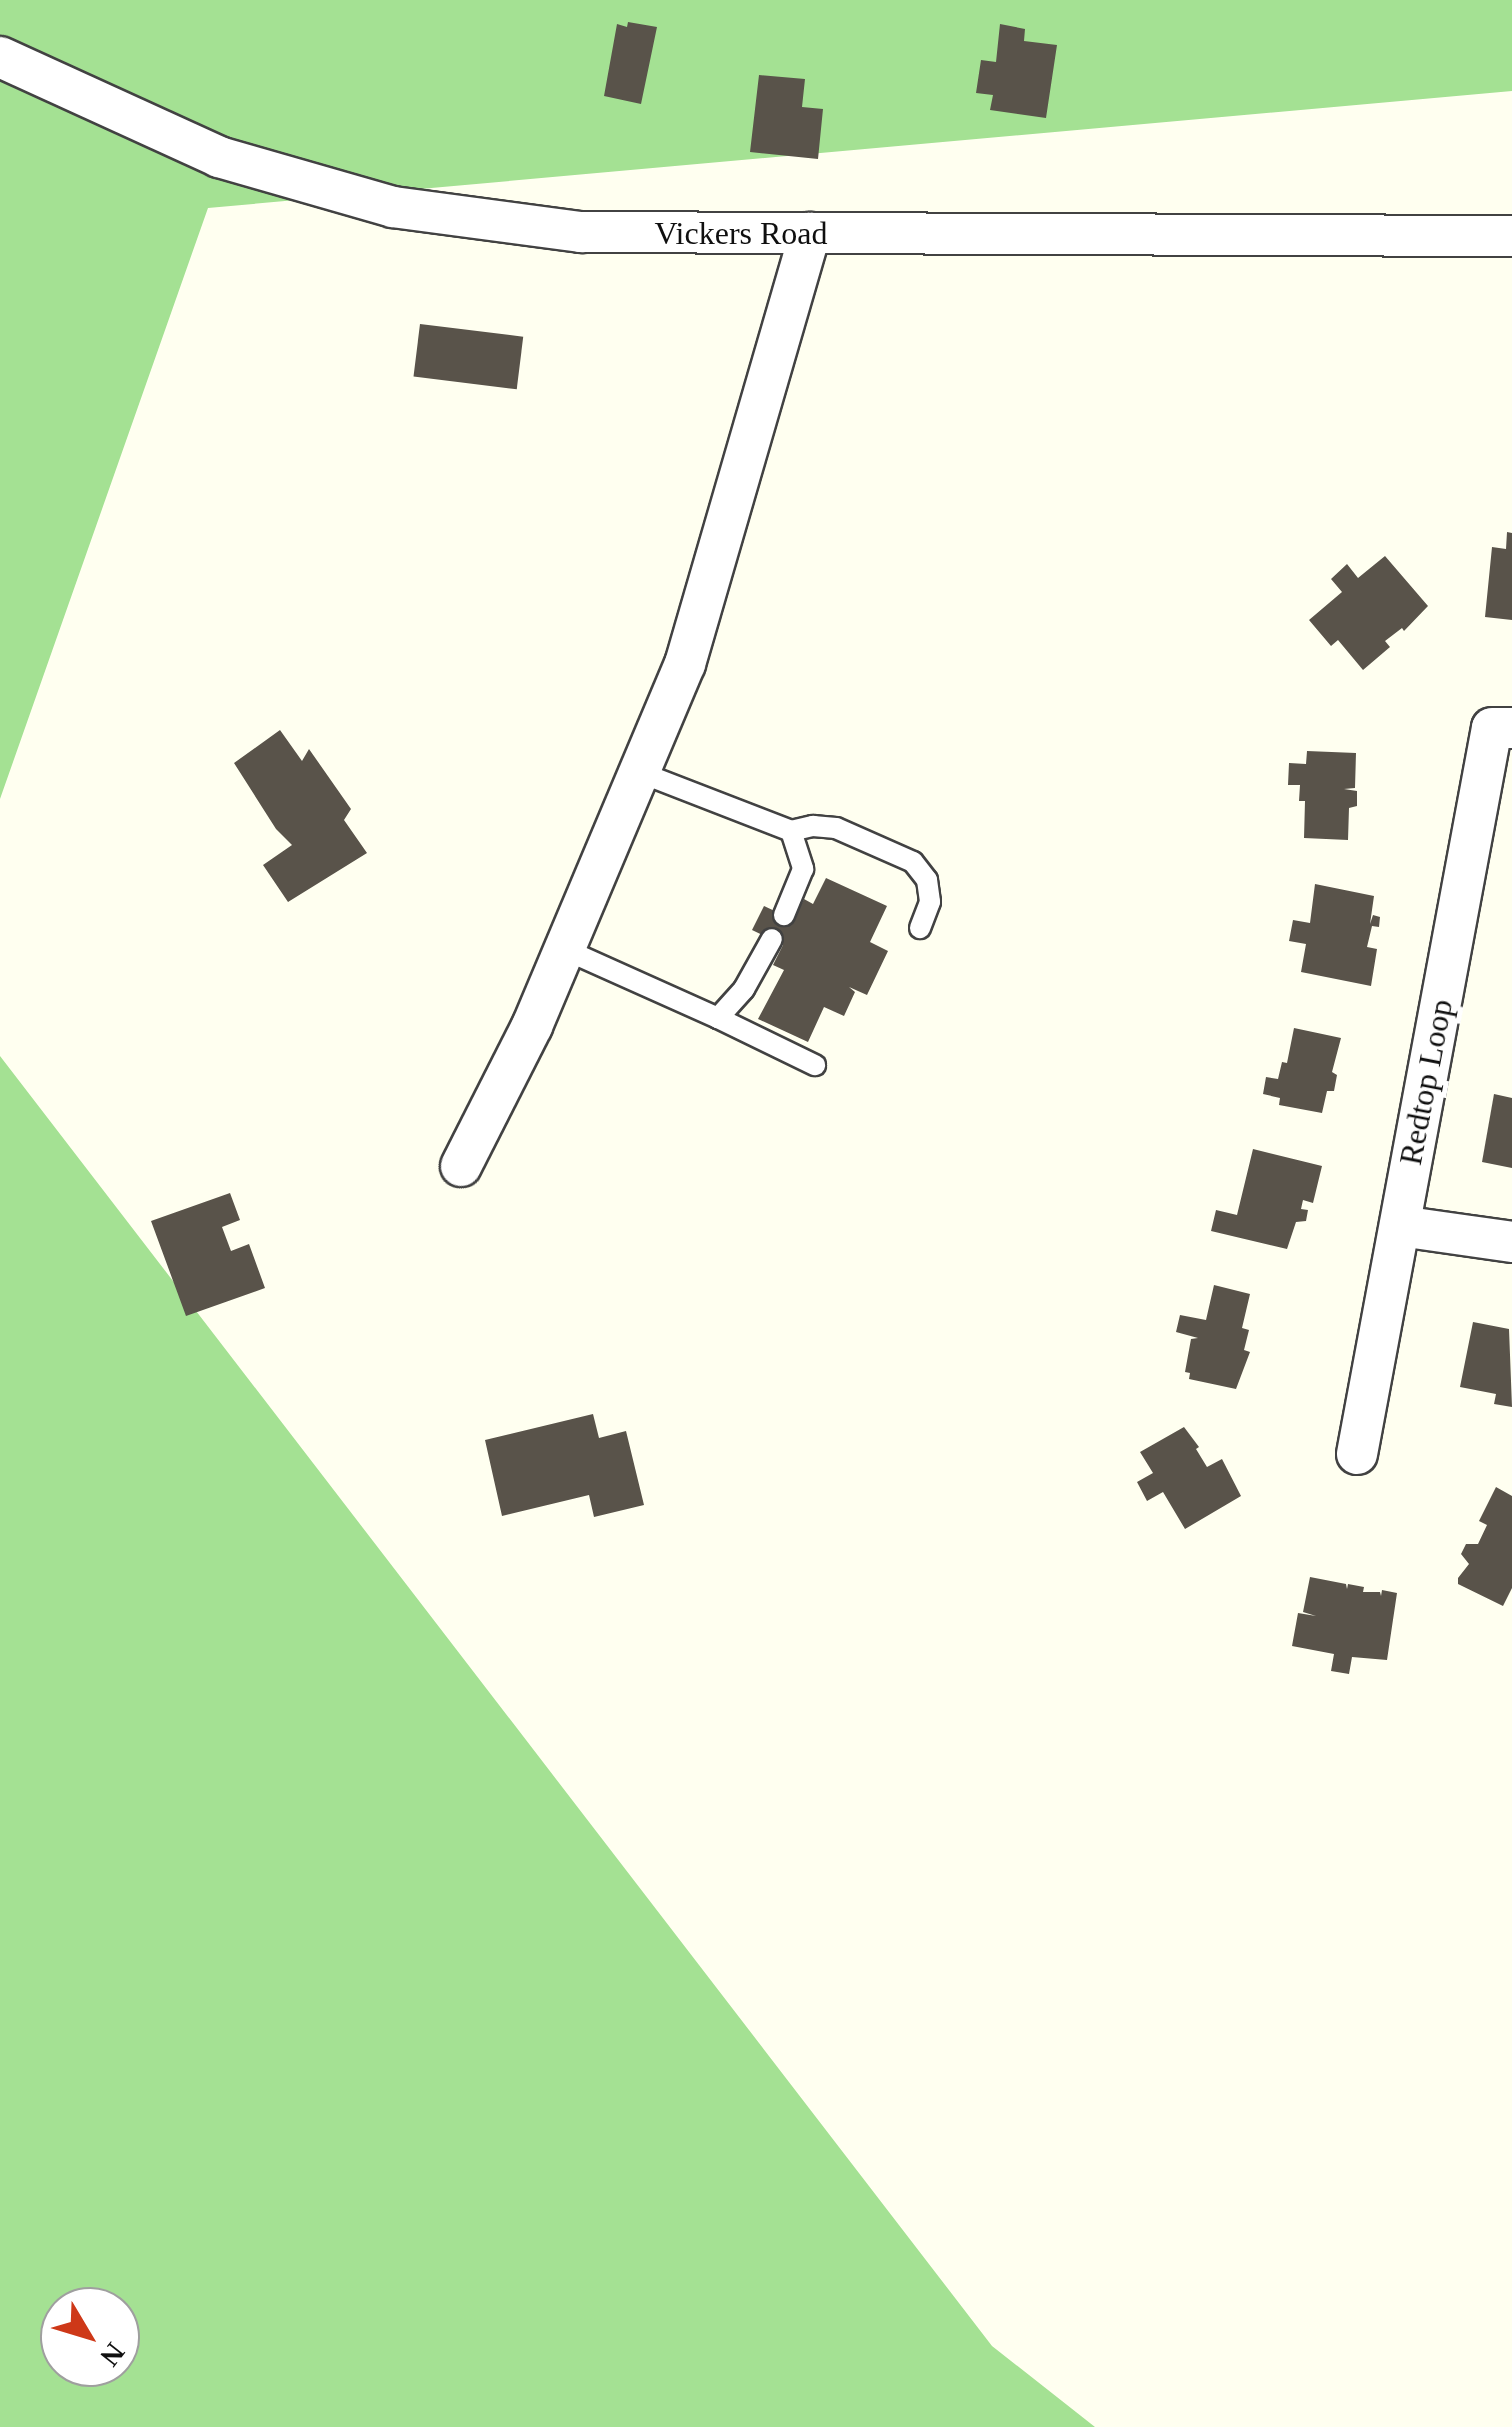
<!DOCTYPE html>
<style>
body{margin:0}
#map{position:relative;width:1512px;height:2427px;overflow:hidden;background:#fffff0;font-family:"Times New Roman",serif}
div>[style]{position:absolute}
.forest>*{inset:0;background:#a4e193}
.building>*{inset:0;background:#59534a;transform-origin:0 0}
.roads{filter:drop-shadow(2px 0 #424242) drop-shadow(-2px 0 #424242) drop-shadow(0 2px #424242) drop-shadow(0 -2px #424242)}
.service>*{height:20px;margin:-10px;padding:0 10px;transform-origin:10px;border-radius:10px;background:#fff}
.minor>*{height:40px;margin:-20px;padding:0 20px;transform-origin:20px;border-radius:20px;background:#fff}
span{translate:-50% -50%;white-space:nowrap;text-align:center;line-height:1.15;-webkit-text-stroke:10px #fff;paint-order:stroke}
.street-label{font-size:32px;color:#0f0f0f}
.north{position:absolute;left:40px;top:2287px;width:100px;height:100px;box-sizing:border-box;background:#fff;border:2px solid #9f9f9f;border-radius:50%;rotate:128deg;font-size:28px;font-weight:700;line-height:40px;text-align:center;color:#0f0f0f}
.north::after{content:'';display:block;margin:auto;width:35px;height:45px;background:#ce3818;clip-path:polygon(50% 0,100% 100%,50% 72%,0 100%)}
</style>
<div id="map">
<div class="forest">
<i style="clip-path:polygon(0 0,1512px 0,1512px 91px,208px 208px,0 799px)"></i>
<i style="clip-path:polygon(evenodd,0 1056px,992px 2346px,1095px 2427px,0 2427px,0 1056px,60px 2307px,120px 2307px,120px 2367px,60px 2367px,60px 2307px)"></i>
</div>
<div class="building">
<i style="clip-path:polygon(628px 22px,657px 27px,641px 104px,604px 96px,617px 24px,627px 27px)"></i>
<i style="clip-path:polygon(1000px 24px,1025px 29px,1024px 41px,1057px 45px,1046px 118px,990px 110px,993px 95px,976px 93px,981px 60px,996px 62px)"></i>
<i style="clip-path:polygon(759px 75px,805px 79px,802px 107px,823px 109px,818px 159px,750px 152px)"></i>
<i style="left:420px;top:324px;width:104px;height:53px;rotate:7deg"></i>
<i style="clip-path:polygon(1507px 532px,1512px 533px,1512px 620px,1485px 617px,1492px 547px,1506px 549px)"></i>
<i style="clip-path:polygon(1385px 556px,1428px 606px,1404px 631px,1402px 628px,1385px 641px,1390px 647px,1363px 670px,1338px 640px,1331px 646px,1309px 620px,1342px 592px,1331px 579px,1347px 564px,1358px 578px)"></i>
<i style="clip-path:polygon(280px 730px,302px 761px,309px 749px,351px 809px,344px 820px,367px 853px,288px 902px,263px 865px,292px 845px,276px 829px,234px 763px)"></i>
<i style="clip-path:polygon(1307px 751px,1356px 753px,1355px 788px,1344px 789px,1357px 791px,1357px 806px,1349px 808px,1348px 840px,1304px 838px,1305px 801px,1299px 801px,1300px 785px,1288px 785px,1289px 763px,1306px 764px)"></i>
<i style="clip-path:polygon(826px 878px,887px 906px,870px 942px,888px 951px,867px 995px,849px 987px,855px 992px,844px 1016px,824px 1007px,808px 1042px,758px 1019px,784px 970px,773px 965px,783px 945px,752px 930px,764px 906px,794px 920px,804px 899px,813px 904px)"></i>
<i style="clip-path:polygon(1315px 884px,1374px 896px,1370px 924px,1373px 915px,1380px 917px,1379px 927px,1372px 926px,1367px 947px,1377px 949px,1371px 986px,1301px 972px,1306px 944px,1289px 941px,1293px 920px,1310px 923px)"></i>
<i style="clip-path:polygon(1294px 1028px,1341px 1038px,1332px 1072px,1337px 1075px,1334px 1091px,1327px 1091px,1322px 1113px,1279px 1105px,1280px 1098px,1263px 1094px,1266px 1077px,1278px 1079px,1282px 1062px,1287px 1063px)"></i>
<i style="clip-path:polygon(1494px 1094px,1512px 1098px,1512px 1168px,1482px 1162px)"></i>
<i style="clip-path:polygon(1253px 1149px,1322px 1166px,1313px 1203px,1303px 1200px,1301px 1209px,1308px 1210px,1306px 1221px,1296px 1222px,1287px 1249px,1211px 1231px,1216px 1210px,1237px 1215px)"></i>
<i style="clip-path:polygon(230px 1193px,240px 1220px,222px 1227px,231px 1251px,249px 1244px,265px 1288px,186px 1316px,151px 1221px)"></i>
<i style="clip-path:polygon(1214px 1285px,1250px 1294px,1242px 1328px,1249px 1330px,1244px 1350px,1250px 1352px,1236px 1389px,1189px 1379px,1190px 1373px,1185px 1372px,1191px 1339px,1198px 1338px,1176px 1332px,1180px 1315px,1206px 1320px)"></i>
<i style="clip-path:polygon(1473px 1322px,1509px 1329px,1512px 1407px,1494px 1404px,1496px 1394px,1460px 1387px)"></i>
<i style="clip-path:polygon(593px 1414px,599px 1438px,626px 1431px,644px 1505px,594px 1517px,589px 1495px,502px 1516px,485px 1440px)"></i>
<i style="clip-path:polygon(1184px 1427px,1199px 1447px,1196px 1449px,1207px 1467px,1222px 1459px,1241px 1496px,1185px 1529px,1163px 1492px,1147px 1501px,1137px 1482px,1153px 1473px,1140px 1452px)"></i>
<i style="clip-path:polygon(1496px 1487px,1512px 1496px,1512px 1588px,1503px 1606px,1458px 1584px,1458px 1578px,1469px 1564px,1461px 1554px,1466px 1544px,1478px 1544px,1487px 1525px,1479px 1521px)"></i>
<i style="clip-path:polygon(1310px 1577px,1346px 1584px,1347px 1589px,1348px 1584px,1364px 1587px,1363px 1592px,1380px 1592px,1381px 1596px,1382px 1590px,1397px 1593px,1387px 1660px,1352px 1657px,1349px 1674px,1331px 1671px,1334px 1654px,1292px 1646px,1298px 1613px,1316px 1616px,1303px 1612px)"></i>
</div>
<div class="roads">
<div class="service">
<i style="left:639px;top:772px;width:163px;rotate:21.2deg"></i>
<i style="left:791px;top:831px;width:40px;rotate:72deg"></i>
<i style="left:803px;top:869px;width:50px;rotate:112.4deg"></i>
<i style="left:791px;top:831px;width:23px;rotate:-13deg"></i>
<i style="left:813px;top:826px;width:23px;rotate:5deg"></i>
<i style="left:836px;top:828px;width:84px;rotate:23.8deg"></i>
<i style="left:913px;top:862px;width:23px;rotate:52deg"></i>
<i style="left:927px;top:880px;width:22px;rotate:82deg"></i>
<i style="left:930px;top:902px;width:28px;rotate:111deg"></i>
<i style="left:564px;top:949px;width:169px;rotate:24.1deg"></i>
<i style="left:718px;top:1018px;width:39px;rotate:-48deg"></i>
<i style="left:744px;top:989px;width:57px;rotate:-60.8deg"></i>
<i style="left:718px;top:1018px;width:108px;rotate:25.9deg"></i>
</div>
<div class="minor">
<i style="left:0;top:57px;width:241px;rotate:24.5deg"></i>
<i style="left:219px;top:157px;width:181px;rotate:16deg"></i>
<i style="left:393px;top:207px;width:190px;rotate:7.6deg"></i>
<i style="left:581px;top:232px;width:931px;rotate:0.25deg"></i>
<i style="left:461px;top:1166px;width:157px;rotate:-63.1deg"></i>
<i style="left:532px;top:1026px;width:393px;rotate:-67.1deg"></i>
<i style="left:685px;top:664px;width:449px;rotate:-73.8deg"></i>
<i style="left:1400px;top:1226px;width:113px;rotate:8.1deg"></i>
<i style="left:1357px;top:1454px;width:738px;rotate:-79.47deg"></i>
<i style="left:1492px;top:728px;width:20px"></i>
</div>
</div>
<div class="street-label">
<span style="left:741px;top:233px">Vickers Road</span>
<span style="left:1426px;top:1082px;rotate:-79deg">Redtop Loop</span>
</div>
<div class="north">N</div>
</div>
